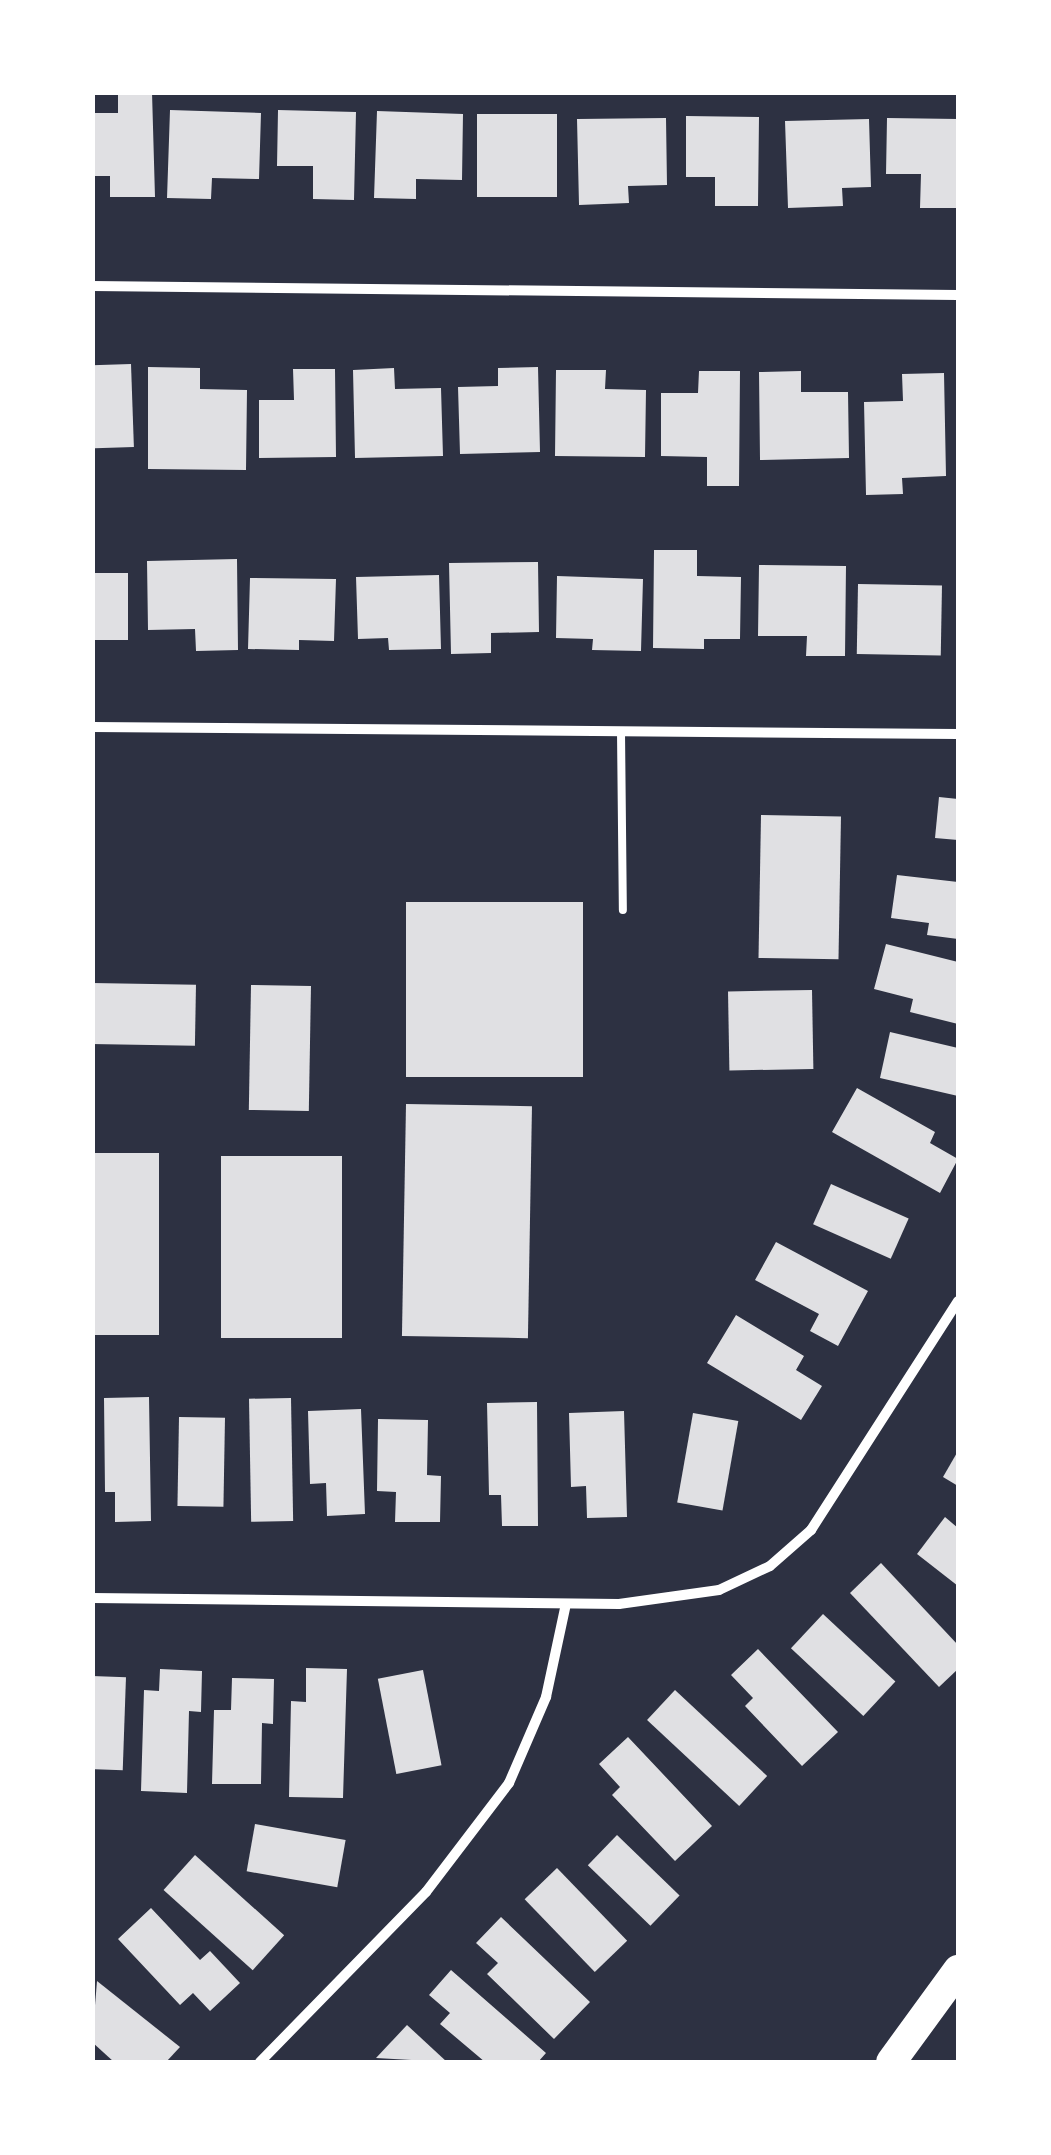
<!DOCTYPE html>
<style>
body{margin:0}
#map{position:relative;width:1051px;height:2155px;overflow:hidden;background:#2d3142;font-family:Mulish,sans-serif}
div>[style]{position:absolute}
.building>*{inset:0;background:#e0e0e3;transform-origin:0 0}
.service>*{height:8px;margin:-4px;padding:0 4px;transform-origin:4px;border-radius:4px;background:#fff}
.minor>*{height:10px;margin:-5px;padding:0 5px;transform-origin:5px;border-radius:5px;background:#fff}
.motorway>*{height:30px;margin:-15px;padding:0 15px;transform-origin:15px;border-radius:15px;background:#fff}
span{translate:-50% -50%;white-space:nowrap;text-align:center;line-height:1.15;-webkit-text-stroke:10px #fff;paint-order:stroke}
.frame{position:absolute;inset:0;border:95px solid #fff;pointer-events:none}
</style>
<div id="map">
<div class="building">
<i style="clip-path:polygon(118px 92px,152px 92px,155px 197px,110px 197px,110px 176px,92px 176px,92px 113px,118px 113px)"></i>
<i style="clip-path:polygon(170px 110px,261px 113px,259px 179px,212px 178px,211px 199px,167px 198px)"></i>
<i style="clip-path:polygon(278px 110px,356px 112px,354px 200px,313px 199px,313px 166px,277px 166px)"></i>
<i style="clip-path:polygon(377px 111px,463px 114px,462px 180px,416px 179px,416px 199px,374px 198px)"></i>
<i style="left:477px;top:114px;width:80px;height:83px"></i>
<i style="clip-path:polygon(686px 116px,759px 117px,758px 206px,715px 206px,715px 177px,686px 177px)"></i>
<i style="clip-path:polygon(666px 118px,667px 185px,628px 186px,629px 203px,579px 205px,577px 119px)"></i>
<i style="clip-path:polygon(887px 118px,958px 119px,958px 208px,920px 208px,921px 174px,886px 174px)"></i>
<i style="clip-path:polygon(869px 119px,871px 187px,842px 188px,843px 206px,788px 208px,785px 121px)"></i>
<i style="left:131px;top:364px;width:83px;height:39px;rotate:88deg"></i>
<i style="clip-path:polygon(148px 367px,200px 368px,200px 389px,247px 390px,246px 470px,148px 469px)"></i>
<i style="clip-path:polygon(538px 367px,540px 452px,460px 454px,458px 387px,498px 386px,498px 368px)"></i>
<i style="clip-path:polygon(394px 368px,395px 389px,441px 388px,443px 456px,355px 458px,353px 370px)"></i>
<i style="clip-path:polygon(293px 369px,335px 369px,336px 457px,259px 458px,259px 400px,294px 400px)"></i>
<i style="clip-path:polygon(556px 370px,606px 370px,605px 389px,646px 390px,645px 457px,555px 456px)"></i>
<i style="clip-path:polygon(699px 371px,740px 371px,739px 486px,707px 486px,707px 457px,661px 456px,661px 393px,698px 393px)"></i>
<i style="clip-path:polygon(801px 371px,801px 392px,848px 392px,849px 458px,760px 460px,759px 372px)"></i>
<i style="clip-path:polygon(944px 373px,946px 476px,902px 478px,903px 494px,866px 495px,864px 402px,903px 401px,902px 374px)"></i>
<i style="clip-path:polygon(654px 550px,697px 550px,697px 576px,741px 577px,740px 639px,704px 639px,704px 649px,653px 648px)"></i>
<i style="clip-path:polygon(237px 559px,238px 650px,196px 651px,195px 629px,148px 630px,147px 561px)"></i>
<i style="clip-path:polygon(538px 562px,539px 632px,491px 633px,491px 653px,451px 654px,449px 563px)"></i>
<i style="clip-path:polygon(759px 565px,846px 566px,845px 656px,806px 656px,807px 636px,758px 636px)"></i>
<i style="left:92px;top:573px;width:36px;height:67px"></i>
<i style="clip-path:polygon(439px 575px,441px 649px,389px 650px,388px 638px,358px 639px,356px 577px)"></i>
<i style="clip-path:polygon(557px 576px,643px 579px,641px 651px,592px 650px,593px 639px,556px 638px)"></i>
<i style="clip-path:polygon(250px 578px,336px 579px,334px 641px,299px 640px,299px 650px,248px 649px)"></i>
<i style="left:858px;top:584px;width:84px;height:70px;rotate:1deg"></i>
<i style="clip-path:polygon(939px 797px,958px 799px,958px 840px,935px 838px)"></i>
<i style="left:761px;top:815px;width:80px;height:143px;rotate:1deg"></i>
<i style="clip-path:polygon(897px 875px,958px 882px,958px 939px,927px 935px,929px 923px,891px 918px)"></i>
<i style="left:406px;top:902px;width:177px;height:175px"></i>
<i style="clip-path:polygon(886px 944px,958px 962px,958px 1024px,910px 1012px,913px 999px,874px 989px)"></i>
<i style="left:92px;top:983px;width:104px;height:61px;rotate:1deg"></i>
<i style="left:251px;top:985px;width:60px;height:125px;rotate:1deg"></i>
<i style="left:812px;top:990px;width:79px;height:84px;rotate:89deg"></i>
<i style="clip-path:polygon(890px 1032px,958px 1048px,958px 1096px,880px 1078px)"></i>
<i style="clip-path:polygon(857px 1088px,935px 1132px,930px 1143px,958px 1159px,940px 1193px,832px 1132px)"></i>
<i style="left:406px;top:1104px;width:126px;height:232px;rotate:1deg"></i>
<i style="left:92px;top:1153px;width:67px;height:182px"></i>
<i style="left:221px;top:1156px;width:121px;height:182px"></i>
<i style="left:831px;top:1184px;width:85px;height:44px;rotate:24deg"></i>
<i style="clip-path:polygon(776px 1242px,868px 1291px,838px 1346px,810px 1331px,819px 1314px,755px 1280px)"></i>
<i style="clip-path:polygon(736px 1315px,804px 1356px,796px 1370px,822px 1386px,801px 1420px,707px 1363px)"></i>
<i style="clip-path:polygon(149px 1397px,151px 1521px,115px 1522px,115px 1492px,105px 1492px,104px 1398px)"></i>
<i style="left:291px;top:1398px;width:123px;height:42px;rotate:89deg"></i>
<i style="clip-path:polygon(537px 1402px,538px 1526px,502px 1526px,501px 1495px,489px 1495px,487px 1403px)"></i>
<i style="clip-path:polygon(361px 1409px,365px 1514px,327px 1516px,326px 1483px,310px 1484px,308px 1411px)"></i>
<i style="clip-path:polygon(624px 1411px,627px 1517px,587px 1518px,586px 1486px,571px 1487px,569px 1413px)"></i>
<i style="left:693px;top:1413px;width:46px;height:91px;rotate:10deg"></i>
<i style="left:179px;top:1417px;width:46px;height:89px;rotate:1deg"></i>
<i style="clip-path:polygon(378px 1419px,428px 1420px,427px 1475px,441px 1476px,440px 1522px,395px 1522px,396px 1492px,377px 1491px)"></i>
<i style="clip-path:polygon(958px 1451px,958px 1486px,943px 1477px)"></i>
<i style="clip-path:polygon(945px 1517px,958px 1528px,958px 1586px,917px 1554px)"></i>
<i style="clip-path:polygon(881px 1563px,958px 1645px,958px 1669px,939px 1687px,850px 1593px)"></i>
<i style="left:823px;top:1614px;width:99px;height:47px;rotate:43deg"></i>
<i style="clip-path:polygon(758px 1649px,838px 1732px,802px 1766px,745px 1706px,753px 1698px,731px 1675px)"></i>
<i style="clip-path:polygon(306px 1668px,347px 1669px,343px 1798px,289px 1797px,291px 1701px,306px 1702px)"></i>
<i style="clip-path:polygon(160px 1669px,202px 1671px,201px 1712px,189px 1711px,187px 1793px,141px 1791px,144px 1690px,159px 1691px)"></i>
<i style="left:423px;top:1670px;width:97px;height:46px;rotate:79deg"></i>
<i style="left:92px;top:1676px;width:34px;height:93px;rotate:2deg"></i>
<i style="clip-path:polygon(232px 1678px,274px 1679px,273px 1724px,262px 1723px,261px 1784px,212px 1784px,214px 1710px,231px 1710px)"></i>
<i style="left:675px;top:1690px;width:126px;height:41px;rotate:43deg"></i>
<i style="clip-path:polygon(628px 1737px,712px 1826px,675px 1861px,612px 1795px,620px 1787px,599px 1764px)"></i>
<i style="left:255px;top:1824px;width:92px;height:48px;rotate:10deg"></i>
<i style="left:617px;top:1835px;width:87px;height:42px;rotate:44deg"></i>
<i style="left:195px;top:1855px;width:120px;height:47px;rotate:42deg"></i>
<i style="left:557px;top:1868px;width:101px;height:45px;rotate:46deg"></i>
<i style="clip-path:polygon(151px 1908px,200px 1960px,210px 1951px,240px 1983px,210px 2011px,193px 1993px,180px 2005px,118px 1939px)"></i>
<i style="clip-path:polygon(501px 1917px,590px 2002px,554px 2039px,487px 1974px,498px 1963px,476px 1943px)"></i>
<i style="clip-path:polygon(451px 1970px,546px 2053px,538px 2062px,485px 2062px,440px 2024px,450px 2013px,429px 1995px)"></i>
<i style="clip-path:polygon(97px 1981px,180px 2047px,166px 2062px,114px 2062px,92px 2042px)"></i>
<i style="clip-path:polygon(407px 2025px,447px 2062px,376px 2058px)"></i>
</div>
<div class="service">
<i style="left:621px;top:732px;width:178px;rotate:89.4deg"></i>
</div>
<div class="minor">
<i style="left:92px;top:286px;width:866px;rotate:0.6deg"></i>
<i style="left:92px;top:727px;width:866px;rotate:0.46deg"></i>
<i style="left:92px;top:1598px;width:527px;rotate:0.65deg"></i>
<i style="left:619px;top:1604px;width:101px;rotate:-8deg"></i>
<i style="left:719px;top:1590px;width:56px;rotate:-25.2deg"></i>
<i style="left:770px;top:1566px;width:55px;rotate:-41.3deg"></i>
<i style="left:811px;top:1530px;width:272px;rotate:-57.3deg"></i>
<i style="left:260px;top:2062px;width:238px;rotate:-45.7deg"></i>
<i style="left:426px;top:1892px;width:137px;rotate:-52.7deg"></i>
<i style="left:509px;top:1783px;width:94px;rotate:-66.7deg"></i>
<i style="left:546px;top:1697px;width:95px;rotate:-77.9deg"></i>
</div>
<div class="motorway">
<i style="left:891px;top:2062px;width:114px;rotate:-53.9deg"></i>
</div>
<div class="frame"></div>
</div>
